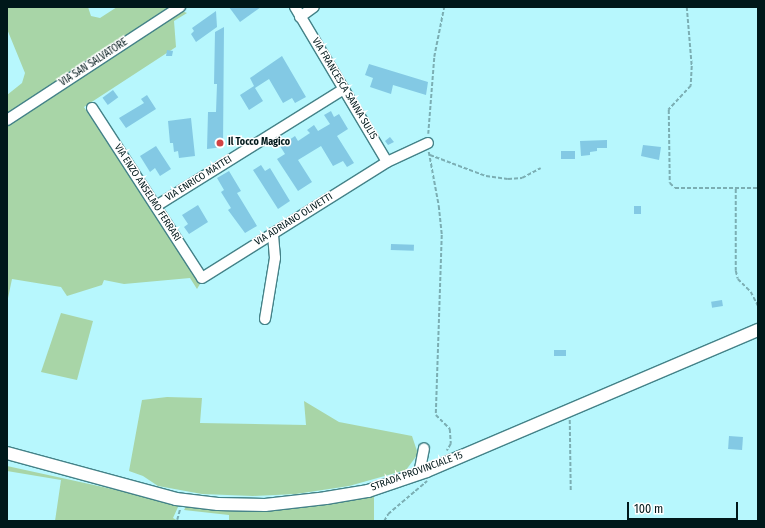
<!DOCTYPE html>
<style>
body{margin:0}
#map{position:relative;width:765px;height:528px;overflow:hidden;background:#b7f7fd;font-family:"Fira Sans Condensed",sans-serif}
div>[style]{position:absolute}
.green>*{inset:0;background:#a8d5a7}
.building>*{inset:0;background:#83c9e4;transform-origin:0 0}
.path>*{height:1.5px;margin-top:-0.75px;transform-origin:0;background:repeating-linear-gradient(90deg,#7baeb3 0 4px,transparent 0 6px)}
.roads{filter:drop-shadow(1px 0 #448288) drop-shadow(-1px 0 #448288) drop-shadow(0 1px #448288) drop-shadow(0 -1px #448288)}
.minor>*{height:10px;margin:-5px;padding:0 5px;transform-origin:5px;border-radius:5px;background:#fff}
.major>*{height:12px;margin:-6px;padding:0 6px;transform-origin:6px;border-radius:6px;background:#fff}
.dots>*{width:11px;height:11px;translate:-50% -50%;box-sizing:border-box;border:2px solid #fff;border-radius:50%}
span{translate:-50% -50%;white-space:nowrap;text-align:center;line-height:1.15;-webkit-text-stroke:3px #fff;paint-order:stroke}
.street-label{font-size:10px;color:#00181a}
.poi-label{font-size:10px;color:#00181a;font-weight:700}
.left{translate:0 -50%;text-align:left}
.frame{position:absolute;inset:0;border:8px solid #00181a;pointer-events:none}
.scale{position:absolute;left:627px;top:502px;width:111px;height:18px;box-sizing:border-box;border:2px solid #00181a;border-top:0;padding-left:5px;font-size:12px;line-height:14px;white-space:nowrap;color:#00181a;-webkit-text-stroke:3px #fff;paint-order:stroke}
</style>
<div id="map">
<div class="green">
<i style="clip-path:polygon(7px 7px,88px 7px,91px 16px,100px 18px,117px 7px,171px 7px,7px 114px,7px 95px,22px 83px,25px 73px,7px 29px)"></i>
<i style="clip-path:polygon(182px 11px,187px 13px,174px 21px,176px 47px,84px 107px,200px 284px,197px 289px,190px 278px,124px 284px,104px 280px,102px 285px,67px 296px,61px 287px,12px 279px,7px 303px,7px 126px)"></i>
<i style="clip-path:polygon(61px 313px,93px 321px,77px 380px,41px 372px)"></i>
<i style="clip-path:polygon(167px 397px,202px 398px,200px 423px,306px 425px,304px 401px,339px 422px,412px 436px,418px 454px,406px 470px,349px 486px,296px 494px,253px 496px,202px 494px,158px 486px,143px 476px,129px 471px,142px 400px)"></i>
<i style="clip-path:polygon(7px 466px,176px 503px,178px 507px,173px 518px,178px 521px,55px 521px,61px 480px,7px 471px)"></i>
<i style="clip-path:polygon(374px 495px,374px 521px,229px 521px,229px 515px,184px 510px,187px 505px,271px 510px,300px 508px)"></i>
</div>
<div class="building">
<i style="clip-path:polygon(229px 7px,261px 7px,240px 22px)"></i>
<i style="clip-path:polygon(216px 11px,217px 27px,196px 42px,191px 34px,194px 31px,192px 28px)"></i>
<i style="clip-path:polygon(224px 27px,223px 147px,207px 149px,208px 112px,216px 112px,217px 84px,214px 84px,215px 32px)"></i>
<i style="clip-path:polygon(167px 50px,173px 51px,172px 56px,166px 56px)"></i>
<i style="clip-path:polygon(282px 56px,306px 97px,295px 103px,292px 98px,283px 103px,269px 79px,255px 88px,263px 101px,249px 110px,240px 95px,254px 86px,250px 78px)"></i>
<i style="clip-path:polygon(369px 64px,428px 82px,426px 95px,393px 85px,391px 94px,370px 87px,373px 78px,365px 75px)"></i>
<i style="left:113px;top:90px;width:9px;height:13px;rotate:54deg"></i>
<i style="clip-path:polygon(147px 95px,156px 109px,126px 128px,119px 118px,144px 103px,141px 99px)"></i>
<i style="clip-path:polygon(331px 111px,334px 117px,339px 114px,348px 129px,337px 136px,354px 163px,347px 167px,343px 161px,333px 166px,321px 146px,298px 160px,312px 182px,298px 191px,277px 159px,285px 154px,280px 146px,295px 136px,298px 141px,310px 133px,307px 130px,314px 125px,318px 131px,330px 124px,324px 115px)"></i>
<i style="clip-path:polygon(191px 118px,195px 156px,179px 158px,178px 151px,174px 152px,173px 143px,170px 143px,168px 121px)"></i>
<i style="clip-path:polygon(390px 137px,394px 142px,388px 145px,385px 141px)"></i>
<i style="clip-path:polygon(607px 140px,607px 148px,597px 148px,597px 151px,590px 152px,590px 155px,581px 156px,580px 141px)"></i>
<i style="clip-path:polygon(643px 145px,661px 147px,659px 160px,641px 156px)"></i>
<i style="clip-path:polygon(156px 146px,171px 169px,160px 176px,155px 168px,150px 172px,140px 156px)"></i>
<i style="left:575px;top:151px;width:8px;height:14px;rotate:90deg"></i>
<i style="clip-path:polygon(261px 165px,265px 171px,270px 168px,290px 201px,278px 209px,253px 170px)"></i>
<i style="clip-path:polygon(229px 171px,241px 191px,237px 193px,257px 226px,245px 233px,228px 210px,231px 208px,221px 192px,224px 190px,217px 178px)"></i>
<i style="clip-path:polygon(198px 205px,208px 222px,189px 234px,184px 227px,188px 224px,182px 215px)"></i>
<i style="left:634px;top:206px;width:7px;height:8px"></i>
<i style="left:391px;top:244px;width:23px;height:6px;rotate:2deg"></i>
<i style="left:722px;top:300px;width:6px;height:11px;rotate:81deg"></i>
<i style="left:554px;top:350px;width:12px;height:6px"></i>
<i style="left:729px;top:436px;width:14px;height:13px;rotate:4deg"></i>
</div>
<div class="path">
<i style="left:687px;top:7px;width:59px;rotate:85.2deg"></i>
<i style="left:692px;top:66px;width:20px;rotate:93deg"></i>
<i style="left:691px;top:86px;width:33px;rotate:133deg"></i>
<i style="left:669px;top:110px;width:73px;rotate:89.2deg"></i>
<i style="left:670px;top:183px;width:7px;rotate:45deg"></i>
<i style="left:675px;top:188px;width:83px"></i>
<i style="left:428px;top:134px;width:77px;rotate:-85.5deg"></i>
<i style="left:434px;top:57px;width:51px;rotate:-78.7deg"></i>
<i style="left:429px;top:152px;width:55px;rotate:79.5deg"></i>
<i style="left:439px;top:206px;width:29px;rotate:84deg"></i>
<i style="left:442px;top:235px;width:180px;rotate:91.9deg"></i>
<i style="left:436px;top:415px;width:20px;rotate:45deg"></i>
<i style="left:450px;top:429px;width:15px;rotate:86deg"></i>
<i style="left:451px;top:444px;width:8px;rotate:120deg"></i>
<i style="left:430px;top:155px;width:60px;rotate:20.6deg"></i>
<i style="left:486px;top:176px;width:22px;rotate:8deg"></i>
<i style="left:508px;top:179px;width:14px;rotate:-4deg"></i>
<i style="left:522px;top:178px;width:21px;rotate:-28deg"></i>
<i style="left:736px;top:189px;width:82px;rotate:90deg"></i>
<i style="left:736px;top:271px;width:8px;rotate:76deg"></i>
<i style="left:738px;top:279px;width:18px;rotate:45deg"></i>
<i style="left:751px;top:292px;width:16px;rotate:63deg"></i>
<i style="left:570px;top:420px;width:71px;rotate:89.2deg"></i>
<i style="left:177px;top:520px;width:11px;rotate:-75deg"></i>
<i style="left:384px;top:521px;width:8px;rotate:-60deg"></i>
<i style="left:388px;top:514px;width:51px;rotate:-40.2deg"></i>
</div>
<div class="roads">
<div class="minor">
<i style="left:295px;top:7px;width:180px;rotate:59.3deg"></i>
<i style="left:300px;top:17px;width:17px;rotate:-36deg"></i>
<i style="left:92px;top:108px;width:202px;rotate:57.1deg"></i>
<i style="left:202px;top:278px;width:218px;rotate:-32.1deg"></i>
<i style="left:387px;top:162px;width:45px;rotate:-24.9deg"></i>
<i style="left:7px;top:120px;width:207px;rotate:-33.2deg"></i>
<i style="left:156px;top:206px;width:221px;rotate:-31.9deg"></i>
<i style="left:265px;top:319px;width:62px;rotate:-80.7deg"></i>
<i style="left:275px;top:258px;width:25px;rotate:-95deg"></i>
<i style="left:419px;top:474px;width:26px;rotate:-79deg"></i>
</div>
<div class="major">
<i style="left:7px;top:453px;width:175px;rotate:15.2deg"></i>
<i style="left:176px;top:499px;width:42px;rotate:6.8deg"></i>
<i style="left:218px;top:504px;width:47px;rotate:1.2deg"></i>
<i style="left:265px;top:505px;width:61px;rotate:-6.5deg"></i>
<i style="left:326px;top:498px;width:43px;rotate:-9.5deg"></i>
<i style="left:368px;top:491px;width:62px;rotate:-18.7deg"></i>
<i style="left:427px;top:471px;width:360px;rotate:-23.1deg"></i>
</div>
</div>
<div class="dots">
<i style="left:220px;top:143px;background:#d24344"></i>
</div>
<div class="street-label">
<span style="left:94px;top:63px;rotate:-33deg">VIA SAN SALVATORE</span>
<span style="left:344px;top:89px;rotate:59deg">VIA FRANCESCA SANNA SULIS</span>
<span style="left:199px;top:179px;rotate:-32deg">VIA ENRICO MATTEI</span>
<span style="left:147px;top:193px;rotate:57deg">VIA ENZO ANSELMO FERRARI</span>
<span style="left:294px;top:220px;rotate:-32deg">VIA ADRIANO OLIVETTI</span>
<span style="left:417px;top:472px;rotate:-20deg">STRADA PROVINCIALE 15</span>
</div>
<div class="poi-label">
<span class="left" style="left:228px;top:143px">Il Tocco Magico</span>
</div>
<div class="frame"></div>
<div class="scale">100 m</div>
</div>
